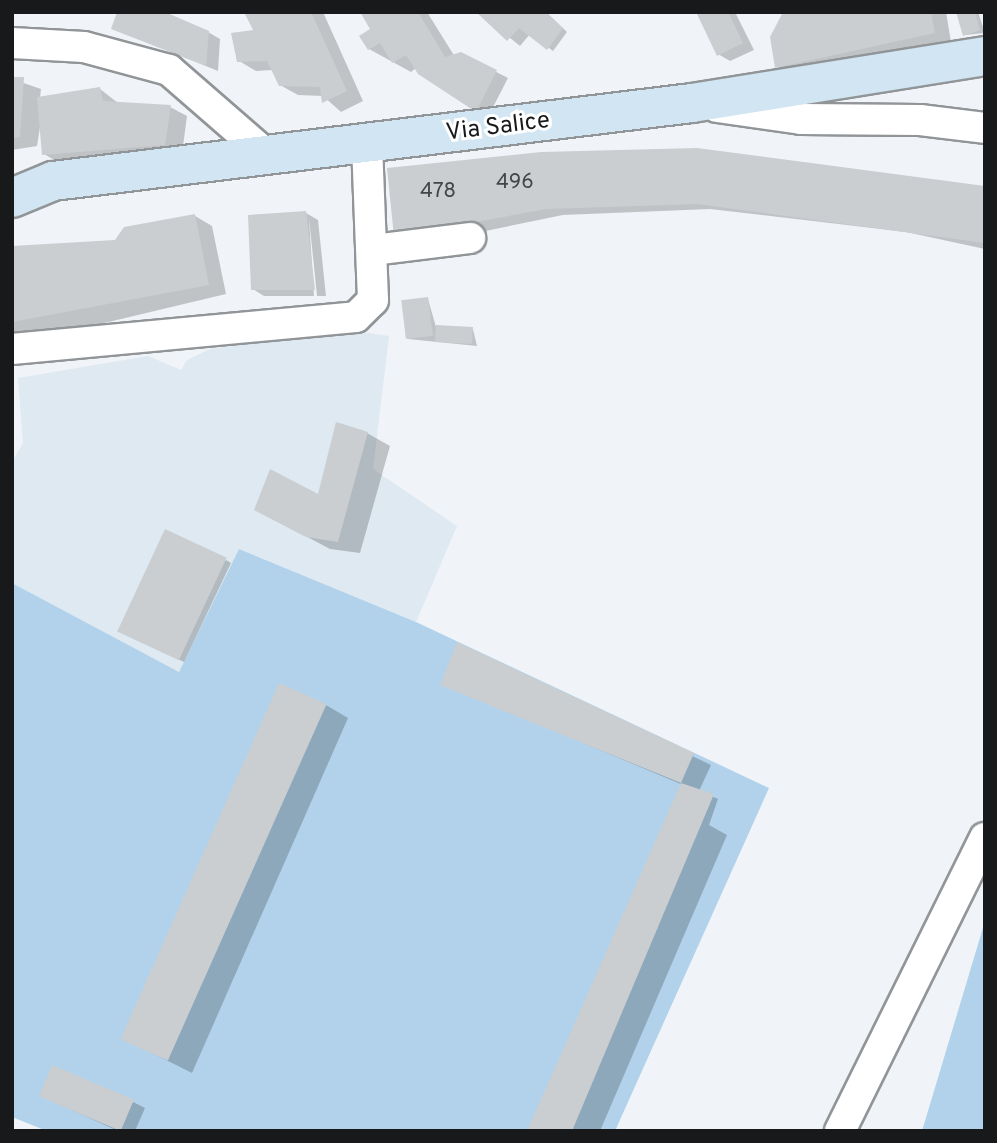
<!DOCTYPE html>
<style>
body{margin:0}
#map{position:relative;width:997px;height:1143px;overflow:hidden;background:#f0f4f8;font-family:Overpass,sans-serif}
div>[style]{position:absolute}
.built>*{inset:0;background:#dee9f1}
.green>*{inset:0;background:#b1d2ea}
.shadow>*{inset:0;background:#0003}
.building>*{inset:0;background:#caced1;transform-origin:0 0}
.roads{filter:drop-shadow(2px 0 #919598) drop-shadow(-2px 0 #919598) drop-shadow(0 2px #919598) drop-shadow(0 -2px #919598)}
.minor>*{height:30px;margin:-15px;padding:0 15px;transform-origin:15px;border-radius:15px;background:#fff}
.secondary>*{height:38px;margin:-19px;padding:0 19px;transform-origin:19px;border-radius:19px;background:#d1e5f2}
span{translate:-50% -50%;white-space:nowrap;text-align:center;line-height:1.15;-webkit-text-stroke:6px #fff;paint-order:stroke}
.number-label{font-size:21px;color:#444648}
.number-label span{-webkit-text-stroke-width:0}
.street-label{font-size:24px;color:#18191b}
.frame{position:absolute;inset:0;border:14px solid #18191b;pointer-events:none}
</style>
<div id="map">
<div class="built">
<i style="clip-path:polygon(356px 331px,389px 336px,373px 469px,457px 526px,416px 622px,239px 549px,179px 672px,12px 583px,12px 462px,23px 443px,18px 378px,148px 356px,181px 370px,187px 360px,210px 349px)"></i>
</div>
<div class="green">
<i style="clip-path:polygon(239px 549px,416px 622px,769px 788px,615px 1131px,47px 1131px,12px 1117px,12px 583px,179px 672px)"></i>
<i style="clip-path:polygon(985px 921px,985px 1131px,922px 1131px)"></i>
</div>
<div class="shadow">
<i style="clip-path:polygon(246px 12px,323px 12px,363px 101px,341px 112px,323px 96px,298px 95px,280px 85px,273px 70px,256px 71px,239px 61px,255px 32px)"></i>
<i style="clip-path:polygon(362px 12px,427px 12px,455px 57px,461px 54px,508px 78px,488px 117px,416px 68px,411px 72px,369px 49px,373px 30px)"></i>
<i style="clip-path:polygon(478px 12px,546px 12px,567px 32px,553px 51px,530px 34px,520px 46px)"></i>
<i style="clip-path:polygon(698px 12px,735px 12px,754px 50px,730px 61px,718px 54px)"></i>
<i style="clip-path:polygon(792px 12px,946px 12px,951px 42px,794px 76px,777px 66px)"></i>
<i style="clip-path:polygon(958px 12px,978px 12px,985px 33px,965px 35px)"></i>
<i style="clip-path:polygon(113px 28px,208px 32px,220px 39px,218px 71px)"></i>
<i style="clip-path:polygon(12px 79px,41px 89px,40px 98px,100px 89px,118px 103px,170px 107px,187px 116px,182px 154px,61px 164px,44px 154px,41px 121px,37px 146px,12px 150px)"></i>
<i style="clip-path:polygon(389px 170px,985px 189px,985px 249px,906px 232px,710px 209px,563px 215px,412px 246px)"></i>
<i style="clip-path:polygon(306px 213px,318px 220px,326px 296px,317px 296px,309px 218px,314px 296px,264px 296px,253px 289px)"></i>
<i style="clip-path:polygon(195px 216px,212px 226px,226px 294px,12px 345px,12px 248px,116px 242px)"></i>
<i style="clip-path:polygon(428px 299px,436px 327px,473px 329px,477px 346px,408px 339px)"></i>
<i style="clip-path:polygon(367px 433px,390px 446px,360px 553px,330px 549px,279px 522px,319px 496px)"></i>
<i style="clip-path:polygon(226px 560px,231px 563px,184px 662px,124px 633px)"></i>
<i style="clip-path:polygon(458px 644px,711px 765px,699px 791px,718px 799px,709px 825px,727px 835px,600px 1131px,529px 1131px,683px 785px,443px 684px)"></i>
<i style="clip-path:polygon(326px 705px,348px 718px,192px 1073px,124px 1039px)"></i>
<i style="clip-path:polygon(41px 1096px,133px 1102px,145px 1108px,135px 1131px,118px 1131px)"></i>
</div>
<div class="building">
<i style="clip-path:polygon(117px 12px,165px 12px,209px 31px,206px 66px,111px 29px)"></i>
<i style="clip-path:polygon(244px 12px,311px 12px,347px 91px,322px 103px,320px 87px,279px 86px,267px 61px,237px 62px,231px 33px,253px 30px)"></i>
<i style="clip-path:polygon(360px 12px,418px 12px,445px 57px,461px 52px,497px 70px,476px 112px,418px 74px,406px 55px,392px 63px,380px 43px,368px 50px,359px 36px,370px 29px)"></i>
<i style="clip-path:polygon(476px 12px,545px 12px,563px 28px,547px 50px,519px 28px,507px 41px)"></i>
<i style="clip-path:polygon(696px 12px,728px 12px,743px 43px,717px 56px)"></i>
<i style="clip-path:polygon(783px 12px,931px 12px,935px 33px,775px 68px,770px 37px)"></i>
<i style="clip-path:polygon(956px 12px,975px 12px,980px 30px,963px 36px)"></i>
<i style="clip-path:polygon(12px 77px,24px 77px,20px 137px,12px 138px)"></i>
<i style="clip-path:polygon(100px 87px,103px 101px,171px 105px,165px 145px,42px 155px,37px 97px)"></i>
<i style="clip-path:polygon(697px 148px,985px 186px,985px 243px,697px 204px,546px 209px,394px 237px,387px 168px,541px 152px)"></i>
<i style="clip-path:polygon(306px 211px,315px 290px,251px 290px,248px 215px)"></i>
<i style="clip-path:polygon(195px 214px,209px 285px,12px 322px,12px 246px,115px 240px,124px 227px)"></i>
<i style="left:428px;top:297px;width:39px;height:27px;rotate:83deg"></i>
<i style="left:436px;top:325px;width:37px;height:17px;rotate:3deg"></i>
<i style="clip-path:polygon(336px 422px,368px 432px,338px 542px,306px 537px,254px 510px,270px 469px,318px 494px)"></i>
<i style="left:165px;top:529px;width:68px;height:113px;rotate:25deg"></i>
<i style="clip-path:polygon(457px 642px,694px 753px,681px 783px,440px 685px)"></i>
<i style="left:279px;top:683px;width:52px;height:390px;rotate:24deg"></i>
<i style="clip-path:polygon(681px 783px,714px 794px,572px 1131px,527px 1131px)"></i>
<i style="left:52px;top:1065px;width:89px;height:34px;rotate:23deg"></i>
</div>
<div class="roads">
<div class="minor">
<i style="left:12px;top:43px;width:72px;rotate:3.2deg"></i>
<i style="left:84px;top:47px;width:88px;rotate:15.1deg"></i>
<i style="left:169px;top:70px;width:133px;rotate:41deg"></i>
<i style="left:717px;top:107px;width:85px;rotate:8.1deg"></i>
<i style="left:801px;top:119px;width:119px;rotate:0.5deg"></i>
<i style="left:920px;top:120px;width:65px;rotate:7deg"></i>
<i style="left:373px;top:250px;width:98px;rotate:-7.1deg"></i>
<i style="left:12px;top:349px;width:345px;rotate:-5.3deg"></i>
<i style="left:356px;top:317px;width:24px;rotate:-45deg"></i>
<i style="left:373px;top:300px;width:155px;rotate:-92.2deg"></i>
<i style="left:840px;top:1131px;width:327px;rotate:-63.7deg"></i>
</div>
<div class="secondary">
<i style="left:12px;top:198px;width:44px;rotate:-22.5deg"></i>
<i style="left:53px;top:181px;width:644px;rotate:-6.96deg"></i>
<i style="left:692px;top:103px;width:297px;rotate:-9.1deg"></i>
</div>
</div>
<div class="number-label">
<span style="left:515px;top:183px">496</span>
<span style="left:438px;top:192px">478</span>
</div>
<div class="street-label">
<span style="left:498px;top:128px;rotate:-7deg">Via Salice</span>
</div>
<div class="frame"></div>
</div>
